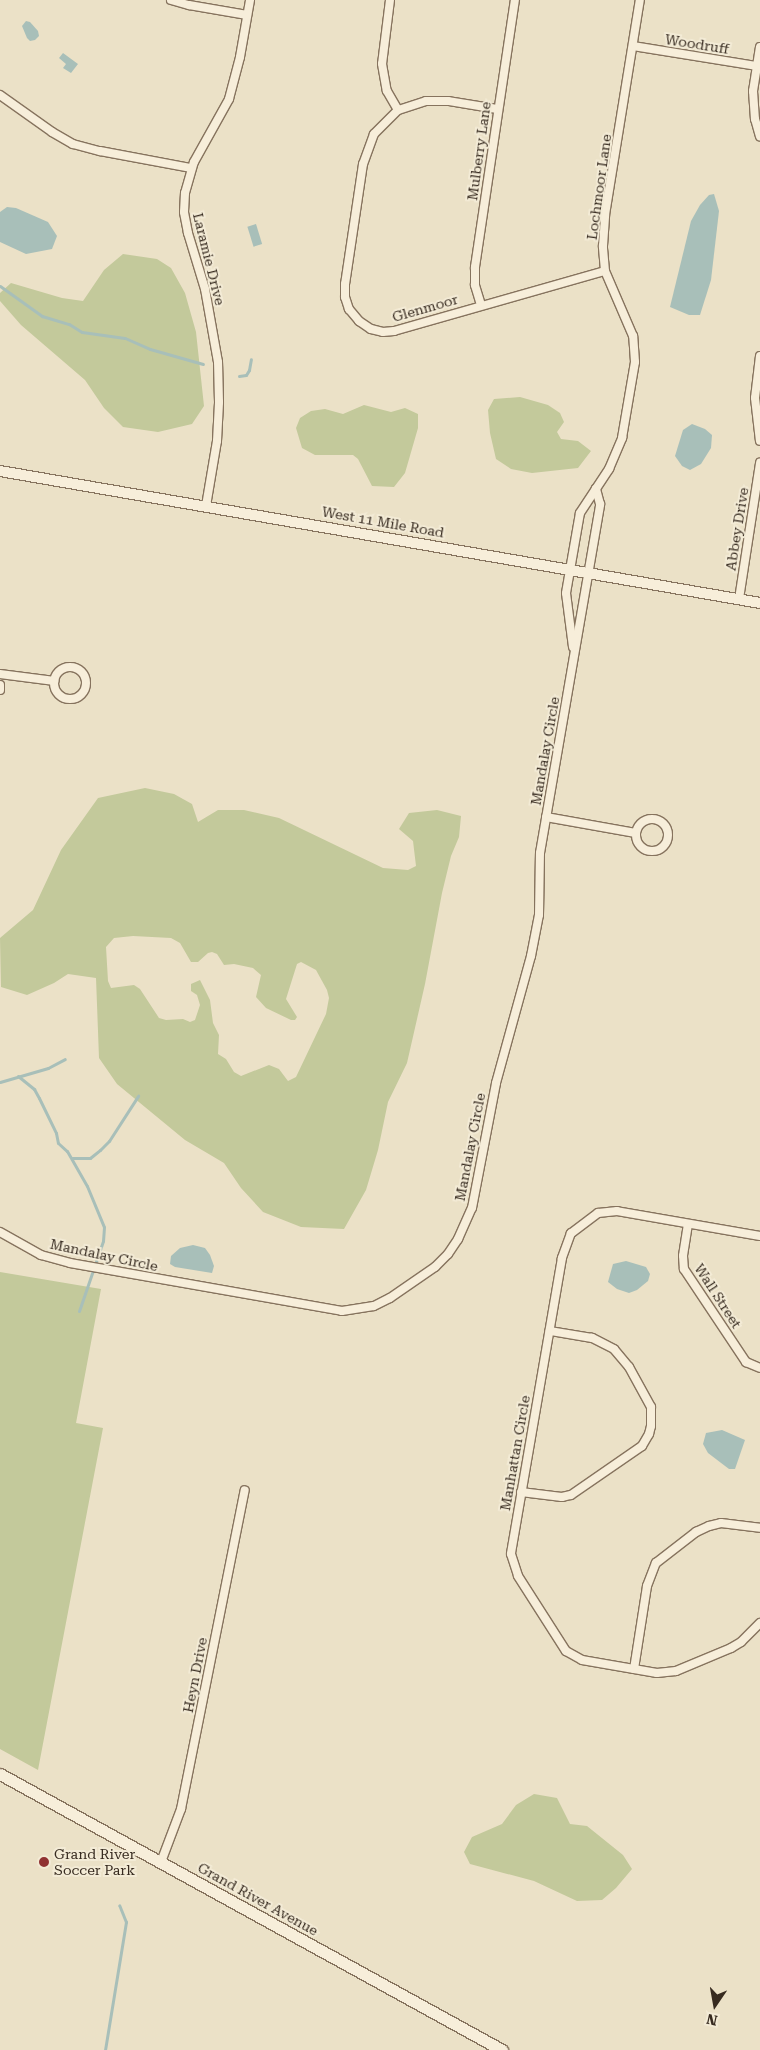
<!DOCTYPE html>
<style>
body{margin:0}
#map{position:relative;width:760px;height:2050px;overflow:hidden;background:#ebe1c7;font-family:"Roboto Serif",serif}
div>[style]{position:absolute}
.green>*{inset:0;background:#c3c99b}
.water>*{inset:0;background:#a8bfb9;transform-origin:0 0}
.stream>*{height:3px;margin:-1.5px;padding:0 1.5px;transform-origin:1.5px;border-radius:1.5px;background:#a8bfb9}
.roads{filter:drop-shadow(1px 0 #86735e) drop-shadow(-1px 0 #86735e) drop-shadow(0 1px #86735e) drop-shadow(0 -1px #86735e)}
.minor>*{height:8px;margin:-4px;padding:0 4px;transform-origin:4px;border-radius:4px;background:#f7eeda}
.minor>.ring{margin:-4px;padding:0;box-sizing:content-box;background:none;border:8px solid #f7eeda;border-radius:50%}
.tertiary>*{height:10px;margin:-5px;padding:0 5px;transform-origin:5px;border-radius:5px;background:#f7eeda}
.secondary>*{height:11px;margin:-5.5px;padding:0 5.5px;transform-origin:5.5px;border-radius:5.5px;background:#f7eeda}
.dots>*{width:14px;height:14px;translate:-50% -50%;box-sizing:border-box;border:2px solid #f3ebd6;border-radius:50%}
span{translate:-50% -50%;white-space:nowrap;text-align:center;line-height:1.15;-webkit-text-stroke:4px #f3ebd6;paint-order:stroke}
.street-label{font-size:14px;color:#372b20}
.poi-label{font-size:14px;color:#372b20}
.left{translate:0 -50%;text-align:left}
.north{position:absolute;left:690px;top:1980px;width:50px;height:50px;-webkit-text-stroke:4px #f3ebd6;paint-order:stroke;rotate:192deg;font-size:14px;font-weight:700;line-height:20px;text-align:center;color:#372b20}
.north::after{content:'';display:block;margin:auto;width:18px;height:22px;background:#372b20;clip-path:polygon(50% 0,100% 100%,50% 72%,0 100%)}
</style>
<div id="map">
<div class="green">
<i style="clip-path:polygon(123px 254px,157px 259px,171px 268px,185px 293px,196px 332px,204px 406px,192px 424px,158px 432px,123px 427px,104px 408px,85px 380px,21px 325px,0 301px,0 293px,11px 283px,62px 298px,83px 301px,104px 270px)"></i>
<i style="clip-path:polygon(520px 397px,548px 405px,560px 413px,564px 422px,557px 432px,561px 439px,578px 441px,591px 451px,578px 468px,532px 473px,511px 469px,496px 459px,490px 433px,488px 410px,494px 399px)"></i>
<i style="clip-path:polygon(364px 405px,391px 412px,405px 408px,418px 414px,418px 428px,405px 473px,394px 487px,372px 486px,358px 459px,353px 455px,315px 455px,302px 448px,296px 428px,300px 418px,311px 411px,325px 409px,343px 414px)"></i>
<i style="clip-path:polygon(evenodd,145px 788px,174px 794px,192px 804px,198px 822px,218px 810px,244px 810px,279px 818px,383px 868px,408px 870px,416px 866px,413px 841px,399px 829px,409px 813px,437px 810px,461px 816px,459px 837px,451px 856px,442px 893px,425px 984px,407px 1063px,388px 1102px,378px 1150px,366px 1190px,344px 1229px,301px 1227px,263px 1212px,241px 1188px,224px 1163px,185px 1140px,117px 1084px,99px 1058px,96px 978px,68px 974px,54px 983px,27px 995px,1px 987px,0 938px,33px 910px,61px 850px,98px 798px,145px 788px,133px 936px,171px 938px,180px 943px,191px 962px,198px 962px,208px 953px,212px 952px,217px 954px,224px 965px,234px 964px,253px 968px,261px 975px,256px 997px,266px 1008px,291px 1020px,295px 1020px,297px 1017px,286px 999px,297px 964px,301px 962px,316px 970px,327px 990px,329px 998px,326px 1014px,296px 1077px,288px 1081px,279px 1069px,269px 1065px,241px 1076px,234px 1072px,226px 1059px,218px 1054px,219px 1035px,213px 1023px,210px 1000px,200px 980px,191px 984px,191px 991px,197px 995px,200px 1005px,195px 1020px,190px 1022px,183px 1019px,166px 1020px,159px 1018px,140px 989px,134px 985px,111px 988px,108px 981px,106px 947px,114px 938px,133px 936px)"></i>
<i style="clip-path:polygon(0 1272px,101px 1289px,76px 1423px,103px 1428px,38px 1770px,0 1749px)"></i>
<i style="clip-path:polygon(534px 1794px,557px 1798px,570px 1824px,587px 1826px,623px 1855px,632px 1869px,616px 1888px,602px 1900px,577px 1901px,534px 1881px,470px 1864px,464px 1852px,472px 1837px,502px 1824px,516px 1805px)"></i>
</div>
<div class="water">
<i style="clip-path:polygon(26px 21px,30px 22px,38px 31px,39px 36px,35px 40px,30px 41px,27px 38px,22px 26px)"></i>
<i style="clip-path:polygon(63px 53px,78px 64px,71px 73px,63px 68px,66px 64px,59px 58px)"></i>
<i style="clip-path:polygon(714px 194px,719px 211px,711px 280px,700px 315px,689px 315px,670px 307px,691px 221px,700px 205px,709px 195px)"></i>
<i style="clip-path:polygon(7px 207px,16px 208px,48px 222px,57px 236px,52px 249px,26px 254px,0 242px,0 212px)"></i>
<i style="left:256px;top:224px;width:21px;height:9px;rotate:73deg"></i>
<i style="clip-path:polygon(692px 424px,705px 429px,712px 435px,711px 448px,701px 464px,690px 470px,682px 466px,675px 456px,683px 430px)"></i>
<i style="clip-path:polygon(193px 1245px,205px 1248px,210px 1255px,214px 1266px,212px 1273px,175px 1267px,170px 1264px,171px 1256px,180px 1248px)"></i>
<i style="clip-path:polygon(626px 1261px,646px 1267px,650px 1274px,648px 1281px,637px 1290px,629px 1293px,617px 1289px,608px 1282px,613px 1264px)"></i>
<i style="clip-path:polygon(722px 1430px,745px 1440px,735px 1469px,729px 1469px,708px 1453px,703px 1444px,706px 1433px)"></i>
</div>
<div class="stream">
<i style="left:0;top:286px;width:52px;rotate:35.5deg"></i>
<i style="left:42px;top:316px;width:28px;rotate:17deg"></i>
<i style="left:69px;top:324px;width:15px;rotate:32deg"></i>
<i style="left:82px;top:332px;width:43px;rotate:7.9deg"></i>
<i style="left:125px;top:338px;width:27px;rotate:24deg"></i>
<i style="left:150px;top:349px;width:55px;rotate:15.8deg"></i>
<i style="left:239px;top:376px;width:7px;rotate:-8deg"></i>
<i style="left:246px;top:375px;width:6px;rotate:-59deg"></i>
<i style="left:249px;top:370px;width:11px;rotate:-80deg"></i>
<i style="left:18px;top:1076px;width:21px;rotate:39deg"></i>
<i style="left:34px;top:1089px;width:10px;rotate:61deg"></i>
<i style="left:39px;top:1098px;width:39px;rotate:64deg"></i>
<i style="left:56px;top:1133px;width:10px;rotate:79deg"></i>
<i style="left:58px;top:1143px;width:12px;rotate:42deg"></i>
<i style="left:67px;top:1151px;width:40px;rotate:60.3deg"></i>
<i style="left:87px;top:1186px;width:44px;rotate:67.5deg"></i>
<i style="left:104px;top:1227px;width:14px;rotate:94deg"></i>
<i style="left:103px;top:1241px;width:74px;rotate:108.9deg"></i>
<i style="left:0;top:1082px;width:50px;rotate:-16.3deg"></i>
<i style="left:48px;top:1068px;width:19px;rotate:-28deg"></i>
<i style="left:72px;top:1158px;width:18px"></i>
<i style="left:90px;top:1158px;width:13px;rotate:-39deg"></i>
<i style="left:100px;top:1150px;width:13px;rotate:-45deg"></i>
<i style="left:109px;top:1141px;width:54px;rotate:-57.2deg"></i>
<i style="left:105px;top:2050px;width:130px;rotate:-80.7deg"></i>
<i style="left:126px;top:1922px;width:18px;rotate:-112deg"></i>
</div>
<div class="roads">
<div class="minor">
<i style="left:171px;top:0;width:19px;rotate:16deg"></i>
<i style="left:189px;top:5px;width:59px;rotate:9.8deg"></i>
<i style="left:390px;top:0;width:64px;rotate:97.1deg"></i>
<i style="left:382px;top:64px;width:27px;rotate:80deg"></i>
<i style="left:387px;top:91px;width:22px;rotate:60deg"></i>
<i style="left:633px;top:46px;width:126px;rotate:9.2deg"></i>
<i style="left:760px;top:47px;width:45px;rotate:99deg"></i>
<i style="left:753px;top:91px;width:28px;rotate:86deg"></i>
<i style="left:755px;top:119px;width:18px;rotate:74deg"></i>
<i style="left:0;top:95px;width:64px;rotate:35.4deg"></i>
<i style="left:52px;top:132px;width:24px;rotate:30deg"></i>
<i style="left:73px;top:144px;width:28px;rotate:15deg"></i>
<i style="left:100px;top:151px;width:93px;rotate:10.6deg"></i>
<i style="left:497px;top:109px;width:50px;rotate:-170.7deg"></i>
<i style="left:448px;top:101px;width:22px;rotate:180deg"></i>
<i style="left:426px;top:101px;width:29px;rotate:162deg"></i>
<i style="left:398px;top:110px;width:34px;rotate:135deg"></i>
<i style="left:374px;top:134px;width:32px;rotate:110deg"></i>
<i style="left:363px;top:164px;width:121px;rotate:98.5deg"></i>
<i style="left:345px;top:284px;width:13px;rotate:90deg"></i>
<i style="left:345px;top:297px;width:13px;rotate:72deg"></i>
<i style="left:349px;top:309px;width:16px;rotate:50deg"></i>
<i style="left:359px;top:321px;width:14px;rotate:34deg"></i>
<i style="left:371px;top:329px;width:12px;rotate:14deg"></i>
<i style="left:383px;top:332px;width:11px;rotate:-5deg"></i>
<i style="left:394px;top:331px;width:219px;rotate:-15.9deg"></i>
<i style="left:481px;top:305px;width:21px;rotate:-107deg"></i>
<i style="left:475px;top:285px;width:18px;rotate:-90deg"></i>
<i style="left:475px;top:267px;width:270px;rotate:-81.5deg"></i>
<i style="left:760px;top:356px;width:42px;rotate:96.8deg"></i>
<i style="left:755px;top:398px;width:43px;rotate:83.4deg"></i>
<i style="left:206px;top:506px;width:66px;rotate:-80.4deg"></i>
<i style="left:217px;top:441px;width:39px;rotate:-87deg"></i>
<i style="left:219px;top:402px;width:40px;rotate:-91.4deg"></i>
<i style="left:218px;top:362px;width:74px;rotate:-100.1deg"></i>
<i style="left:205px;top:289px;width:59px;rotate:-106.9deg"></i>
<i style="left:188px;top:233px;width:21px;rotate:-101deg"></i>
<i style="left:184px;top:212px;width:19px;rotate:-87deg"></i>
<i style="left:185px;top:193px;width:32px;rotate:-74deg"></i>
<i style="left:194px;top:162px;width:72px;rotate:-60.9deg"></i>
<i style="left:229px;top:99px;width:43px;rotate:-75.3deg"></i>
<i style="left:240px;top:57px;width:58px;rotate:-80deg"></i>
<i style="left:739px;top:599px;width:138px;rotate:-81.2deg"></i>
<i style="left:573px;top:647px;width:54px;rotate:-97.4deg"></i>
<i style="left:566px;top:593px;width:81px;rotate:-80.1deg"></i>
<i style="left:580px;top:513px;width:53px;rotate:-56.6deg"></i>
<i style="left:609px;top:469px;width:34px;rotate:-67deg"></i>
<i style="left:622px;top:438px;width:77px;rotate:-80.3deg"></i>
<i style="left:635px;top:362px;width:26px;rotate:-94deg"></i>
<i style="left:633px;top:336px;width:71px;rotate:-113.3deg"></i>
<i style="left:605px;top:271px;width:25px;rotate:-95deg"></i>
<i style="left:603px;top:246px;width:31px;rotate:-86deg"></i>
<i style="left:605px;top:215px;width:218px;rotate:-80.8deg"></i>
<i class="ring" style="left:54px;top:667px;width:24px;height:24px"></i>
<i style="left:0;top:674px;width:55px;rotate:7.3deg"></i>
<i style="left:0;top:685px;width:5px;rotate:90deg"></i>
<i style="left:546px;top:817px;width:91px;rotate:10.1deg"></i>
<i class="ring" style="left:636px;top:819px;width:24px;height:24px"></i>
<i style="left:688px;top:1224px;width:32px;rotate:99deg"></i>
<i style="left:683px;top:1256px;width:13px;rotate:86deg"></i>
<i style="left:684px;top:1269px;width:112px;rotate:56.3deg"></i>
<i style="left:746px;top:1362px;width:15px;rotate:23deg"></i>
<i style="left:0;top:1232px;width:47px;rotate:29.3deg"></i>
<i style="left:41px;top:1255px;width:30px;rotate:15deg"></i>
<i style="left:70px;top:1263px;width:276px;rotate:10deg"></i>
<i style="left:342px;top:1311px;width:32px;rotate:-9deg"></i>
<i style="left:374px;top:1306px;width:18px;rotate:-27deg"></i>
<i style="left:390px;top:1298px;width:55px;rotate:-34.6deg"></i>
<i style="left:435px;top:1267px;width:18px;rotate:-45deg"></i>
<i style="left:448px;top:1254px;width:18px;rotate:-56deg"></i>
<i style="left:458px;top:1239px;width:34px;rotate:-66deg"></i>
<i style="left:472px;top:1208px;width:127px;rotate:-79.1deg"></i>
<i style="left:496px;top:1083px;width:132px;rotate:-74.6deg"></i>
<i style="left:531px;top:956px;width:42px;rotate:-79deg"></i>
<i style="left:539px;top:915px;width:62px;rotate:-89.1deg"></i>
<i style="left:540px;top:853px;width:354px;rotate:-80.2deg"></i>
<i style="left:600px;top:504px;width:16px;rotate:-105deg"></i>
<i style="left:760px;top:1236px;width:145px;rotate:-170.1deg"></i>
<i style="left:617px;top:1211px;width:19px;rotate:174deg"></i>
<i style="left:598px;top:1213px;width:34px;rotate:143deg"></i>
<i style="left:571px;top:1233px;width:27px;rotate:110deg"></i>
<i style="left:562px;top:1258px;width:300px;rotate:99.8deg"></i>
<i style="left:511px;top:1554px;width:23px;rotate:72deg"></i>
<i style="left:518px;top:1576px;width:89px;rotate:57.4deg"></i>
<i style="left:566px;top:1651px;width:18px;rotate:29deg"></i>
<i style="left:582px;top:1660px;width:76px;rotate:9.8deg"></i>
<i style="left:657px;top:1673px;width:19px;rotate:-6deg"></i>
<i style="left:676px;top:1671px;width:60px;rotate:-22.7deg"></i>
<i style="left:731px;top:1648px;width:12px;rotate:-31deg"></i>
<i style="left:741px;top:1642px;width:27px;rotate:-45deg"></i>
<i style="left:521px;top:1492px;width:41px;rotate:7deg"></i>
<i style="left:562px;top:1497px;width:9px;rotate:-13deg"></i>
<i style="left:571px;top:1495px;width:86px;rotate:-34.6deg"></i>
<i style="left:642px;top:1446px;width:14px;rotate:-60deg"></i>
<i style="left:649px;top:1434px;width:8px;rotate:-76deg"></i>
<i style="left:651px;top:1426px;width:19px;rotate:-90deg"></i>
<i style="left:651px;top:1407px;width:46px;rotate:-118.8deg"></i>
<i style="left:629px;top:1367px;width:23px;rotate:-130deg"></i>
<i style="left:614px;top:1349px;width:25px;rotate:-153deg"></i>
<i style="left:592px;top:1338px;width:43px;rotate:-170.5deg"></i>
<i style="left:634px;top:1669px;width:84px;rotate:-81.1deg"></i>
<i style="left:647px;top:1586px;width:25px;rotate:-69deg"></i>
<i style="left:656px;top:1563px;width:51px;rotate:-37.8deg"></i>
<i style="left:696px;top:1532px;width:14px;rotate:-25deg"></i>
<i style="left:709px;top:1526px;width:12px;rotate:-14deg"></i>
<i style="left:721px;top:1523px;width:39px;rotate:7deg"></i>
<i style="left:161px;top:1862px;width:57px;rotate:-69.3deg"></i>
<i style="left:181px;top:1809px;width:325px;rotate:-78.7deg"></i>
</div>
<div class="tertiary">
<i style="left:0;top:471px;width:771px;rotate:9.85deg"></i>
</div>
<div class="secondary">
<i style="left:0;top:1774px;width:573px;rotate:28.8deg"></i>
</div>
</div>
<div class="dots">
<i style="left:44px;top:1862px;background:#903232"></i>
</div>
<div class="street-label">
<span style="left:697px;top:44px;rotate:9deg">Woodruff</span>
<span style="left:479px;top:151px;rotate:-82deg">Mulberry Lane</span>
<span style="left:599px;top:187px;rotate:-82deg">Lochmoor Lane</span>
<span style="left:209px;top:259px;rotate:76deg">Laramie Drive</span>
<span style="left:425px;top:308px;rotate:-16deg">Glenmoor</span>
<span style="left:383px;top:522px;rotate:10deg">West 11 Mile Road</span>
<span style="left:737px;top:529px;rotate:-81deg">Abbey Drive</span>
<span style="left:545px;top:751px;rotate:-80deg">Mandalay Circle</span>
<span style="left:470px;top:1147px;rotate:-79deg">Mandalay Circle</span>
<span style="left:104px;top:1255px;rotate:12deg">Mandalay Circle</span>
<span style="left:718px;top:1296px;rotate:57deg">Wall Street</span>
<span style="left:515px;top:1453px;rotate:-80deg">Manhattan Circle</span>
<span style="left:195px;top:1675px;rotate:-79deg">Heyn Drive</span>
<span style="left:258px;top:1899px;rotate:29deg">Grand River Avenue</span>
</div>
<div class="poi-label">
<span class="left" style="left:54px;top:1862px">Grand River<br>Soccer Park</span>
</div>
<div class="north">N</div>
</div>
